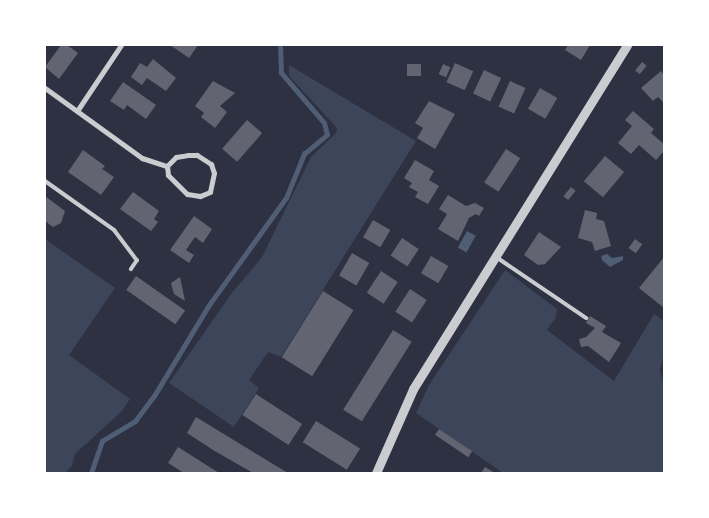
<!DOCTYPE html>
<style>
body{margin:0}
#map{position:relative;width:709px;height:518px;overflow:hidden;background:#2d3142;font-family:"Nunito Sans",sans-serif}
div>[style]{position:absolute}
.green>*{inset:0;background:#3c4559}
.water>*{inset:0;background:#4f5d75;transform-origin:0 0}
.stream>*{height:4.5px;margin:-2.25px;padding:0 2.25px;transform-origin:2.25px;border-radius:2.25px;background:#4f5d75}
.building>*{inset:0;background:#626471;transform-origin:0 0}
.service>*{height:4px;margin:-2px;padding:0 2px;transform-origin:2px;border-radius:2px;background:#caccd0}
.minor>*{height:5px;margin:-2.5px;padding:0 2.5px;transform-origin:2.5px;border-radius:2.5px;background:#caccd0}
.tertiary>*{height:9px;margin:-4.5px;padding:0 4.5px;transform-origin:4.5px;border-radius:4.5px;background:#caccd0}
span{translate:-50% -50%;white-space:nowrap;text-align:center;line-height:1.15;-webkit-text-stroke:4.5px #fff;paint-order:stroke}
.frame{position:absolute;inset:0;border:46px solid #fff;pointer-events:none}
</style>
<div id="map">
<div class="green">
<i style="clip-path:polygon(289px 65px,416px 141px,281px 357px,268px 352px,249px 380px,259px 388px,234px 427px,169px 383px,231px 294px,262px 257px,311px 157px,336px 133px,337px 128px,289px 76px)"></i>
<i style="clip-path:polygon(45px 239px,115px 288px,69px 355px,130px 399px,122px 411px,75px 454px,72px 466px,65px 473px,45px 473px)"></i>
<i style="clip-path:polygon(505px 270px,557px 309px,556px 317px,547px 330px,614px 381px,654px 314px,664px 321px,664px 354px,660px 370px,664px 385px,664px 473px,503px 473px,416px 413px,429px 385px)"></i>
</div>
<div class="water">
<i style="left:467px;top:231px;width:10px;height:19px;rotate:29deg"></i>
<i style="clip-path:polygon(607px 254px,612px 258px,623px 256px,623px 260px,610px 267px,602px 260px,601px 256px)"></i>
</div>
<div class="stream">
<i style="left:91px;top:473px;width:34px;rotate:-71deg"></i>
<i style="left:102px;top:441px;width:39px;rotate:-31deg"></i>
<i style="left:135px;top:421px;width:31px;rotate:-53deg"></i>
<i style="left:154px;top:396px;width:106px;rotate:-58.9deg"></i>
<i style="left:209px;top:305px;width:132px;rotate:-54.3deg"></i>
<i style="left:286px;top:198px;width:48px;rotate:-67.8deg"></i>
<i style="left:304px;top:154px;width:30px;rotate:-40deg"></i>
<i style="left:327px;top:135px;width:12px;rotate:-104deg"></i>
<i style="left:324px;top:123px;width:66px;rotate:-130.7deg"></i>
<i style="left:281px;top:73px;width:28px;rotate:-92deg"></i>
</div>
<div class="building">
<i style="clip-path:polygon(61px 45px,67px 45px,78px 53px,59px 79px,45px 67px)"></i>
<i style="clip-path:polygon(170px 45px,198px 45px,189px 58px)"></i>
<i style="clip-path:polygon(568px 45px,590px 45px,581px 60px,565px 50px)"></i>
<i style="clip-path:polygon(153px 59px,176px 78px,166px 91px,147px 78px,142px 85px,131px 77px,140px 63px,147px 67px)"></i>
<i style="left:642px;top:62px;width:6px;height:11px;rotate:39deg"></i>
<i style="left:455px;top:63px;width:20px;height:21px;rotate:24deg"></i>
<i style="left:407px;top:64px;width:14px;height:12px"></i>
<i style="left:443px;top:64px;width:8px;height:11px;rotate:23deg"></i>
<i style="left:484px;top:70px;width:19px;height:26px;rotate:25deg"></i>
<i style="clip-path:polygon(661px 71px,664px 75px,664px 103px,658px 97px,653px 101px,641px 88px)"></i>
<i style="clip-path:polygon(213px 81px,235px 93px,220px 106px,227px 112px,215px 128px,201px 117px,204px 113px,195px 106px)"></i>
<i style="left:510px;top:81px;width:17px;height:28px;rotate:24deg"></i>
<i style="clip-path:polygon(123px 82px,156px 105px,146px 119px,127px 105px,124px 110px,110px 101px)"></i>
<i style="left:540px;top:88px;width:20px;height:24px;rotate:30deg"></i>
<i style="clip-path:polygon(429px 101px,455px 114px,435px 149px,417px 138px,423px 128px,415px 123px)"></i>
<i style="clip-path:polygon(633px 111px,654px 129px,651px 133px,664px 144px,664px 151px,656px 160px,639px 145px,631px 154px,618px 143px,632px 126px,625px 120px)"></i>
<i style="left:247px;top:120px;width:20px;height:38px;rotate:41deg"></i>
<i style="left:506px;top:149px;width:17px;height:40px;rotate:33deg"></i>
<i style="clip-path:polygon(83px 150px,105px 166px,102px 169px,114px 177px,101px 195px,68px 172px)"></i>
<i style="left:605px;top:156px;width:25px;height:33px;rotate:40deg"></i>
<i style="clip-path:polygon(415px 160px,434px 171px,429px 180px,439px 186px,428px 204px,415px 197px,418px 192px,409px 187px,412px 183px,404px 178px)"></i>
<i style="left:571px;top:187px;width:6px;height:12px;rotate:39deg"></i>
<i style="clip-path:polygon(133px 192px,159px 211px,154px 219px,158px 222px,151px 231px,120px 209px)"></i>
<i style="clip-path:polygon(448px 195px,466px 206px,475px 203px,484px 208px,479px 216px,476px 214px,469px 218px,458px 241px,438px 229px,447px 214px,439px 209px)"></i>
<i style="clip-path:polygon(45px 196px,65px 211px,61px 223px,53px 227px,45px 221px)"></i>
<i style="clip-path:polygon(585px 210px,597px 213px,596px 219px,604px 221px,611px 246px,595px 251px,592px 242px,578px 238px)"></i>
<i style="clip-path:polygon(194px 216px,212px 229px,203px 243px,195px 237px,186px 250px,194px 255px,189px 263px,170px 250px)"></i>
<i style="left:373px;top:220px;width:20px;height:20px;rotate:30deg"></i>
<i style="clip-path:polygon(539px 232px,561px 247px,545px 264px,538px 265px,524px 255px)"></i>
<i style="left:402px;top:238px;width:20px;height:21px;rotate:33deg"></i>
<i style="left:635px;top:239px;width:9px;height:11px;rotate:36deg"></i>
<i style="left:352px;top:253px;width:20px;height:26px;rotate:30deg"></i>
<i style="left:431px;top:256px;width:20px;height:20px;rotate:30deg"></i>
<i style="clip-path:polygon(664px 257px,664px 308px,639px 288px)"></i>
<i style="left:381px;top:271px;width:20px;height:26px;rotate:33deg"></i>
<i style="left:136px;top:276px;width:60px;height:17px;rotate:35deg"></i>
<i style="clip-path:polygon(180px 277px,185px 301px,174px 294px,171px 283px)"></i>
<i style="left:410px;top:289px;width:20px;height:27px;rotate:33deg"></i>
<i style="left:323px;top:291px;width:36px;height:78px;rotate:32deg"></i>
<i style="clip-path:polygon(590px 316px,606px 326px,602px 332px,621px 343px,609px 362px,588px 346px,581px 347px,579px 339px,586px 337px,595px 328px,586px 323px)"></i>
<i style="left:393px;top:330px;width:22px;height:94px;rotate:32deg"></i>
<i style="left:256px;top:394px;width:55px;height:25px;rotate:33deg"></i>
<i style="clip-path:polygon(196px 417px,250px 450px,288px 473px,253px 473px,213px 450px,187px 433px)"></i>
<i style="left:316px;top:421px;width:52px;height:25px;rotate:32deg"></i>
<i style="left:439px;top:429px;width:40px;height:7px;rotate:34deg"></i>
<i style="clip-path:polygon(178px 447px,219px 473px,184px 473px,168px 463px)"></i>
<i style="clip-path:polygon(485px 467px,495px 473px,481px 473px)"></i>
</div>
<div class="service">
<i style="left:45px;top:181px;width:85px;rotate:35.4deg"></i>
<i style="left:114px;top:230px;width:38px;rotate:53deg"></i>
<i style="left:137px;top:260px;width:11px;rotate:124deg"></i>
<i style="left:496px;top:257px;width:109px;rotate:34.1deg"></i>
</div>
<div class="minor">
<i style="left:45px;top:88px;width:120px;rotate:35.8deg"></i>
<i style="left:142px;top:158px;width:26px;rotate:18deg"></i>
<i style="left:77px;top:111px;width:79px;rotate:-56.3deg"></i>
<i style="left:188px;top:155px;width:9px"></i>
<i style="left:197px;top:155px;width:17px;rotate:33deg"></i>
<i style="left:211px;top:164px;width:9px;rotate:72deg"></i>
<i style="left:214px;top:173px;width:19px;rotate:102deg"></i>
<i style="left:210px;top:192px;width:11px;rotate:158deg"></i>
<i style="left:200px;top:196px;width:13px;rotate:-171deg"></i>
<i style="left:187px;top:194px;width:27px;rotate:-135deg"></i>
<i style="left:168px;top:175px;width:9px;rotate:-96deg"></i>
<i style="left:167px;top:166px;width:13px;rotate:-45deg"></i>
<i style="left:176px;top:157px;width:12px;rotate:-9deg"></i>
</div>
<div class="tertiary">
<i style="left:376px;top:473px;width:92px;rotate:-66.2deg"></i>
<i style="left:413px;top:389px;width:405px;rotate:-58.1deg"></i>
</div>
<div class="frame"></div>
</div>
